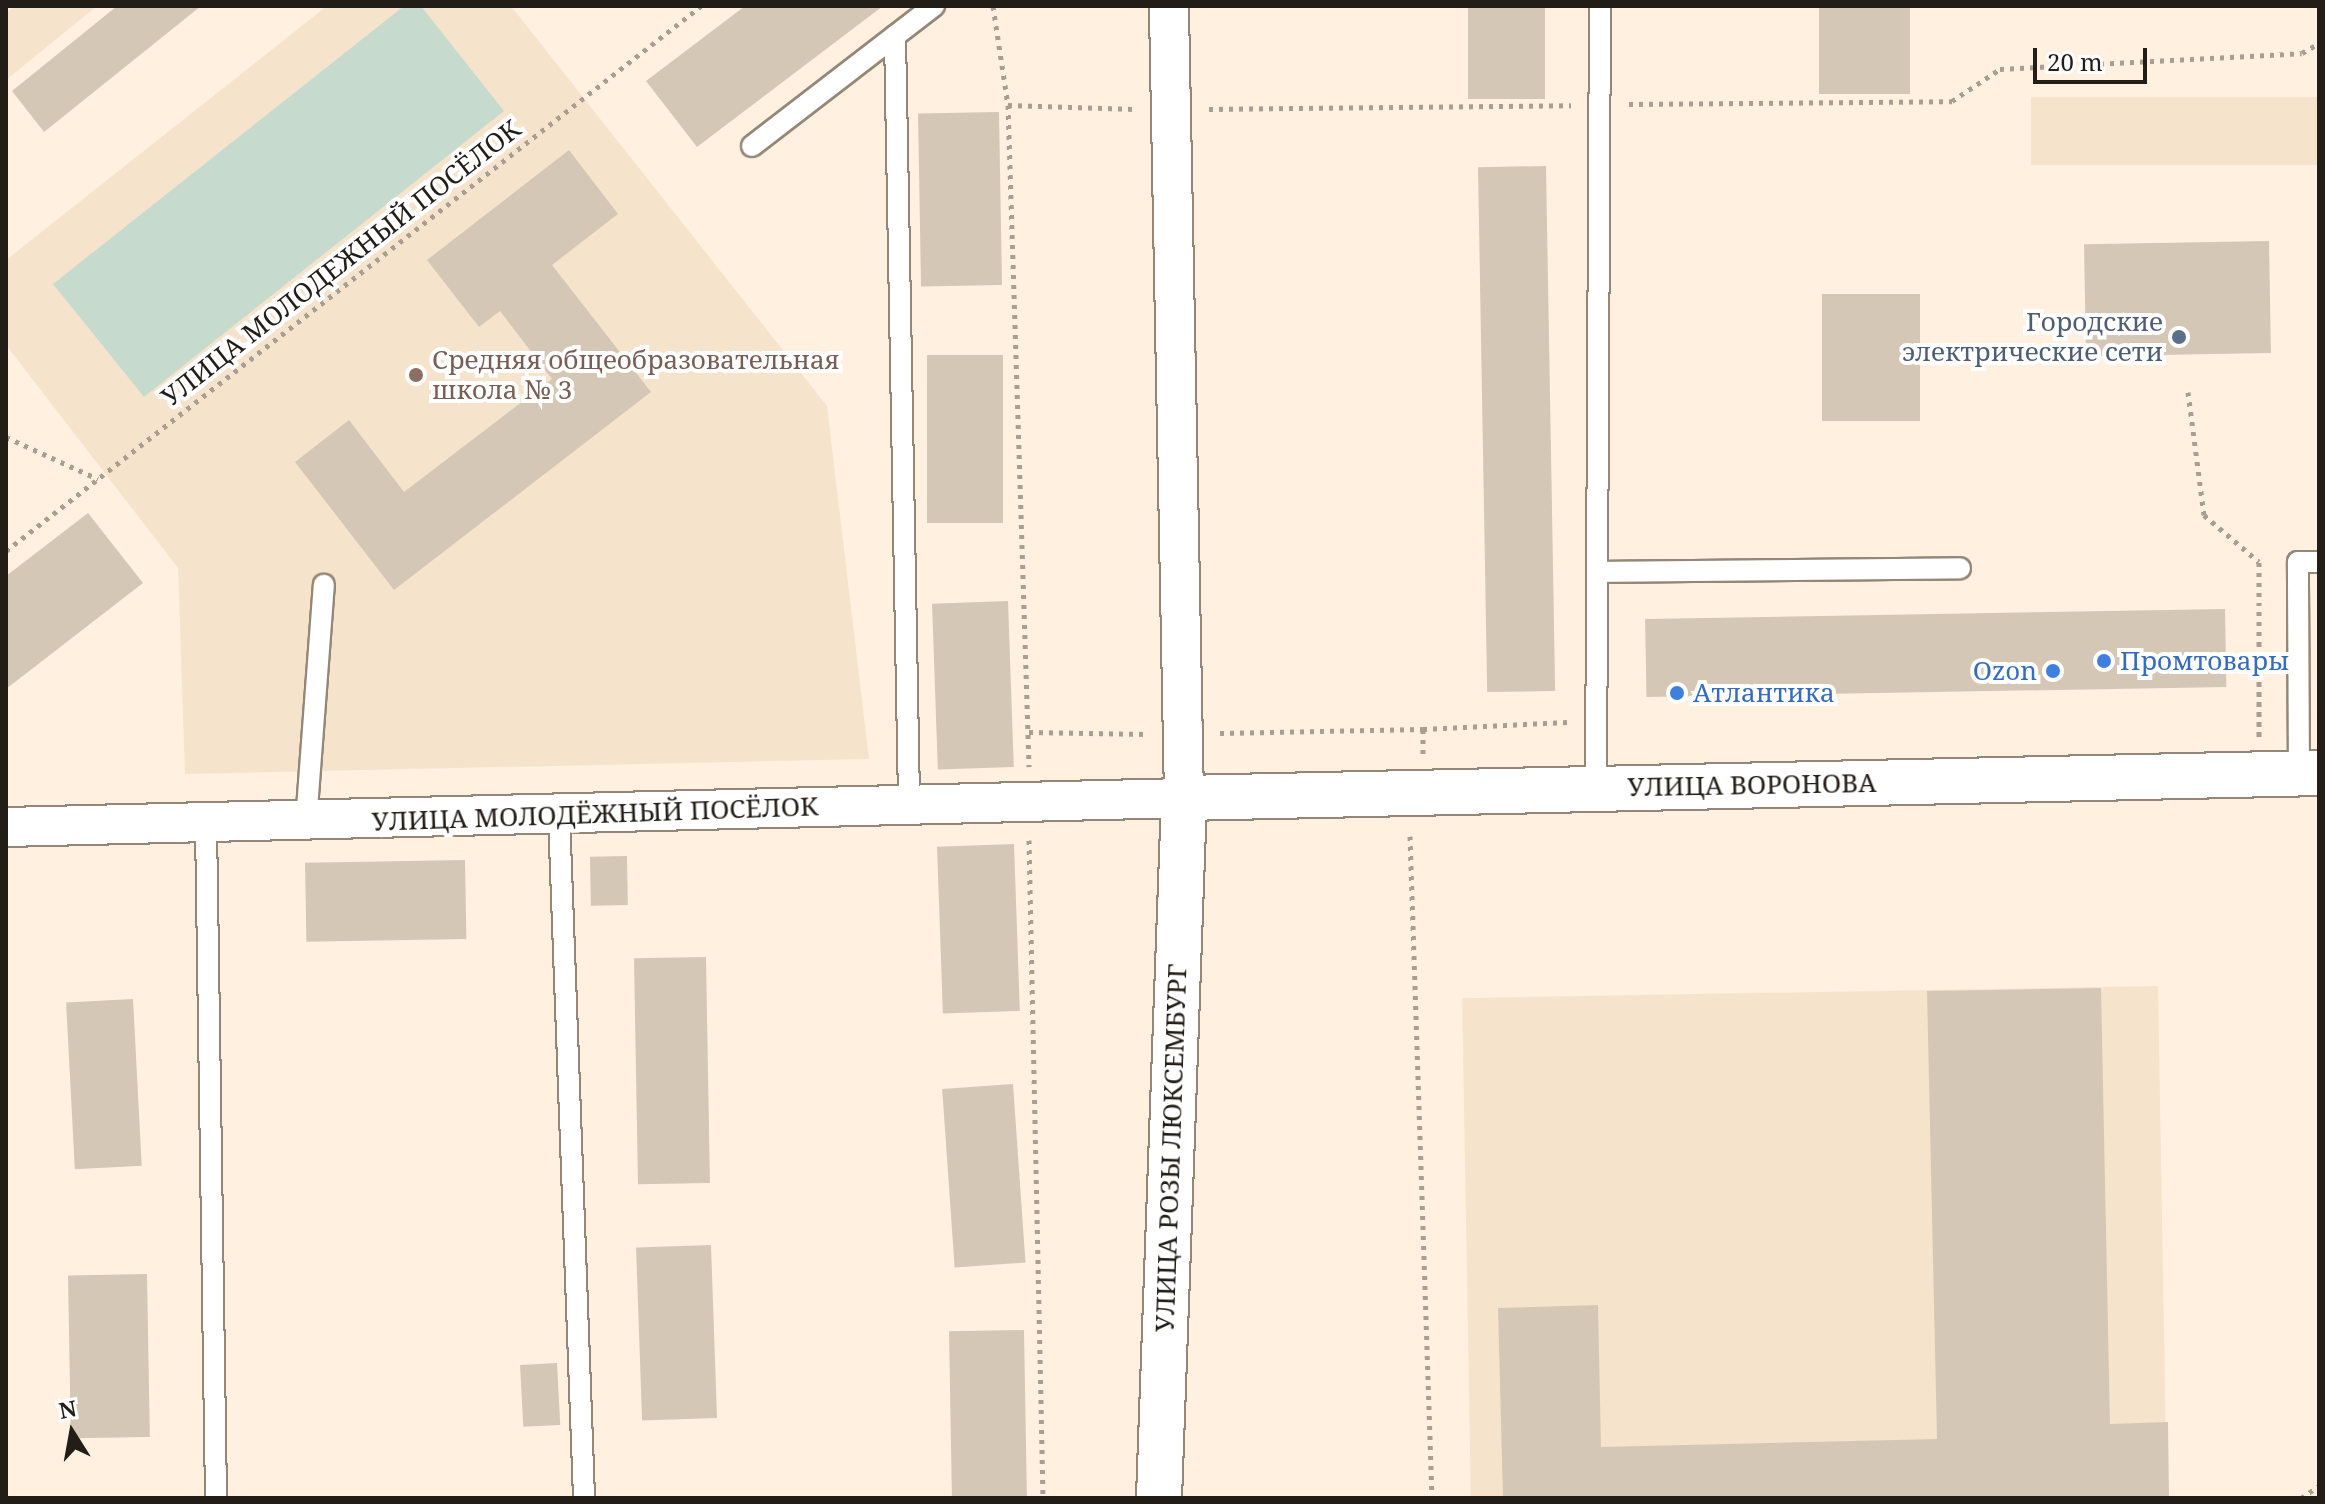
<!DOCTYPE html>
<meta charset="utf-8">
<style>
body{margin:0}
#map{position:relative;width:2325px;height:1504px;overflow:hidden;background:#fff0df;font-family:"Noto Serif",serif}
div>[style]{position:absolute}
.built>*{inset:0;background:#f6e3cb;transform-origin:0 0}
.green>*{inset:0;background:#c6dbce}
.building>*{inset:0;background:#d5c7b6;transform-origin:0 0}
.path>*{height:5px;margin-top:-2.5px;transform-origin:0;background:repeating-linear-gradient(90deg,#a99e91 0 4px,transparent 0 10px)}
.roads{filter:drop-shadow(2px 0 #948777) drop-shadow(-2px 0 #948777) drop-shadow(0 2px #948777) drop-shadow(0 -2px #948777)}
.service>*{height:20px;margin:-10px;padding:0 10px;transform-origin:10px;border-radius:10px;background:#fff}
.minor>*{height:38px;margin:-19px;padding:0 19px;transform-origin:19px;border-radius:19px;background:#fff}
.tertiary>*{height:44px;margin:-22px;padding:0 22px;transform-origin:22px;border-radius:22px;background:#fff}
.dots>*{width:22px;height:22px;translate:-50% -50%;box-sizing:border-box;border:4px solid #fff;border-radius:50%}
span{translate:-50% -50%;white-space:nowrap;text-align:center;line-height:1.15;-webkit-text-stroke:8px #fff;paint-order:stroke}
.street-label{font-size:26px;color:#221d17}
.service-label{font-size:26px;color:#4e5e75}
.right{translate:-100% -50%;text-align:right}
.education-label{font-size:26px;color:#785e54}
.left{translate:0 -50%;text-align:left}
.shop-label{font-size:26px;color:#366cbe}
.frame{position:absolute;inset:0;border:8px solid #221d17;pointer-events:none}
.north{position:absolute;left:32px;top:1392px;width:80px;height:80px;-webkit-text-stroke:6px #fff;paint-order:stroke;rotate:349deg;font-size:22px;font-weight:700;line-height:32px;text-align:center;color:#221d17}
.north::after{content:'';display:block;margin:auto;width:28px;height:36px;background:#221d17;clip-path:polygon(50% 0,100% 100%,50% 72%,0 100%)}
.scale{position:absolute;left:2033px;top:48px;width:114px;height:36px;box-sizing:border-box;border:4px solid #221d17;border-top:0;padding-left:10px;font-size:24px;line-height:28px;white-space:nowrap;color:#221d17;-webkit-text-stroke:6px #fff;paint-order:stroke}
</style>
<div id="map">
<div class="built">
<i style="clip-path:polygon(15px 6px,97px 6px,6px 80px,6px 13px)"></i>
<i style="clip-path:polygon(327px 6px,511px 6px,827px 406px,869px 759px,185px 774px,178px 568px,6px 345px,6px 260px)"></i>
<i style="left:2319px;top:97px;width:68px;height:288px;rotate:90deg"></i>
<i style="left:2158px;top:986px;width:512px;height:696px;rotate:89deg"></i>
</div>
<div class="green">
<i style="clip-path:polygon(404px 6px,421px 6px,504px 111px,144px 397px,53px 284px)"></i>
</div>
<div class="building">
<i style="clip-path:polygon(117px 6px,201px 6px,44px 132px,12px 91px)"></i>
<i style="clip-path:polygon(745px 6px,883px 6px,697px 147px,646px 81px)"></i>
<i style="left:1468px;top:6px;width:77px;height:93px"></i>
<i style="left:1819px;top:6px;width:91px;height:88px"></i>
<i style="left:999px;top:112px;width:173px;height:81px;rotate:89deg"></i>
<i style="clip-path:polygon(569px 150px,618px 214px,552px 265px,651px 392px,394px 590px,295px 462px,349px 420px,404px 492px,552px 379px,500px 311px,479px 327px,427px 260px)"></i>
<i style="left:1546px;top:166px;width:525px;height:68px;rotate:89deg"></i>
<i style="left:2269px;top:241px;width:112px;height:185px;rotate:89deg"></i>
<i style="left:1822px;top:294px;width:98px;height:127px"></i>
<i style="left:927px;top:355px;width:76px;height:168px"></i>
<i style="clip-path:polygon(88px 513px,143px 583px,6px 689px,6px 576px)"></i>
<i style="left:1008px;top:601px;width:166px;height:76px;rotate:88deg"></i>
<i style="left:2225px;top:609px;width:78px;height:580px;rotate:89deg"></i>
<i style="left:1014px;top:844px;width:167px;height:77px;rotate:88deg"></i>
<i style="left:627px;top:856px;width:49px;height:37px;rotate:89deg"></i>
<i style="left:465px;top:860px;width:79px;height:160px;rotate:89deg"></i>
<i style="left:706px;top:957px;width:226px;height:72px;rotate:89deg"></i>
<i style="clip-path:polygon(2101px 988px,2110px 1424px,2168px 1422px,2169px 1498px,1503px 1498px,1498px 1308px,1598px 1305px,1601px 1447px,1937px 1439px,1927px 991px)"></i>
<i style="left:133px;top:999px;width:167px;height:67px;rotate:87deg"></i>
<i style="left:1013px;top:1084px;width:179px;height:71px;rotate:86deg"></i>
<i style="left:711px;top:1245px;width:173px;height:75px;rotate:88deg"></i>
<i style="left:147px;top:1274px;width:163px;height:79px;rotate:89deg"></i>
<i style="left:1024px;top:1330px;width:168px;height:75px;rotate:89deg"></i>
<i style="left:557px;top:1363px;width:62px;height:37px;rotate:87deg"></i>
</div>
<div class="path">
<i style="left:993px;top:6px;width:100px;rotate:81.4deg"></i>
<i style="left:1008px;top:105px;width:662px;rotate:88.18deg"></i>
<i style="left:1629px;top:104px;width:323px;rotate:-0.5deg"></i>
<i style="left:1952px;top:101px;width:58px;rotate:-33.7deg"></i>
<i style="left:2000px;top:69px;width:302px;rotate:-3deg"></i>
<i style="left:2302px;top:53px;width:20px;rotate:-30deg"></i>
<i style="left:1008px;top:105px;width:127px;rotate:1.8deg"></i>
<i style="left:1209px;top:109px;width:362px;rotate:-0.6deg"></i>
<i style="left:2188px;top:392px;width:124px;rotate:82.6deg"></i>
<i style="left:2204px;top:515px;width:72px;rotate:40.5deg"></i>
<i style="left:2259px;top:562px;width:175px;rotate:90deg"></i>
<i style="left:6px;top:437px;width:101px;rotate:24.5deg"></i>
<i style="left:6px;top:551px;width:883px;rotate:-38.1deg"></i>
<i style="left:1029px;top:732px;width:117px;rotate:1deg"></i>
<i style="left:1220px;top:733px;width:203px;rotate:-1.1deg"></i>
<i style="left:1423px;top:754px;width:25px;rotate:-90deg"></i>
<i style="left:1423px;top:729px;width:145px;rotate:-2.8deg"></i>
<i style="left:1410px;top:836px;width:662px;rotate:88.1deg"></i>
<i style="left:1029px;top:840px;width:658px;rotate:88.78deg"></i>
<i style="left:2301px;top:1498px;width:22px;rotate:-34deg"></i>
</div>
<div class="roads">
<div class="service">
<i style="left:895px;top:36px;width:767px;rotate:88.95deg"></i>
<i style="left:752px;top:146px;width:230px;rotate:-37.6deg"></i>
<i style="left:1602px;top:572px;width:358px;rotate:-0.6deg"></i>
<i style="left:2299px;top:773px;width:211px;rotate:-90.3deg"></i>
<i style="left:2298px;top:562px;width:21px"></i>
<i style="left:1596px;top:789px;width:783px;rotate:-89.71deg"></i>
<i style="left:559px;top:815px;width:683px;rotate:87.9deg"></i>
<i style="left:306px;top:822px;width:238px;rotate:-85.7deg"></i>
<i style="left:206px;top:824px;width:674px;rotate:89.15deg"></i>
</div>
<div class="minor">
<i style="left:6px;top:827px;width:1178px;rotate:-1.41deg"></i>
<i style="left:1184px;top:798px;width:792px;rotate:-91.09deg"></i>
</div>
<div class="tertiary">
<i style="left:1159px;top:1498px;width:700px;rotate:-87.95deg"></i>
<i style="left:1184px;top:798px;width:1135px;rotate:-1.26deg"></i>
</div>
</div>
<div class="dots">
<i style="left:2179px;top:337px;background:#5c6f8a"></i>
<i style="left:416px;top:375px;background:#8d6e63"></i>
<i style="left:2104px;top:661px;background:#3f7fe0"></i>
<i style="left:2053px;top:671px;background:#3f7fe0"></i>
<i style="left:1677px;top:693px;background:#3f7fe0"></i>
</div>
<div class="street-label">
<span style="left:341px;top:263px;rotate:-38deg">УЛИЦА МОЛОДЕЖНЫЙ ПОСЁЛОК</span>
<span style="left:1752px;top:785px;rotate:-1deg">УЛИЦА ВОРОНОВА</span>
<span style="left:595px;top:814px;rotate:-2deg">УЛИЦА МОЛОДЁЖНЫЙ ПОСЁЛОК</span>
<span style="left:1171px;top:1148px;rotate:-88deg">УЛИЦА РОЗЫ ЛЮКСЕМБУРГ</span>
</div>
<div class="service-label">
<span class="right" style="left:2163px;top:337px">Городские<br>электрические сети</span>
</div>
<div class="education-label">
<span class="left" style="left:432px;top:375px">Средняя общеобразовательная<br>школа № 3</span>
</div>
<div class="shop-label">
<span class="left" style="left:2120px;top:661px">Промтовары</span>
<span class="right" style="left:2037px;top:671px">Ozon</span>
<span class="left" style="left:1693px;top:693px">Атлантика</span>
</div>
<div class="frame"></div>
<div class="north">N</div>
<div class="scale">20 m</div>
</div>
